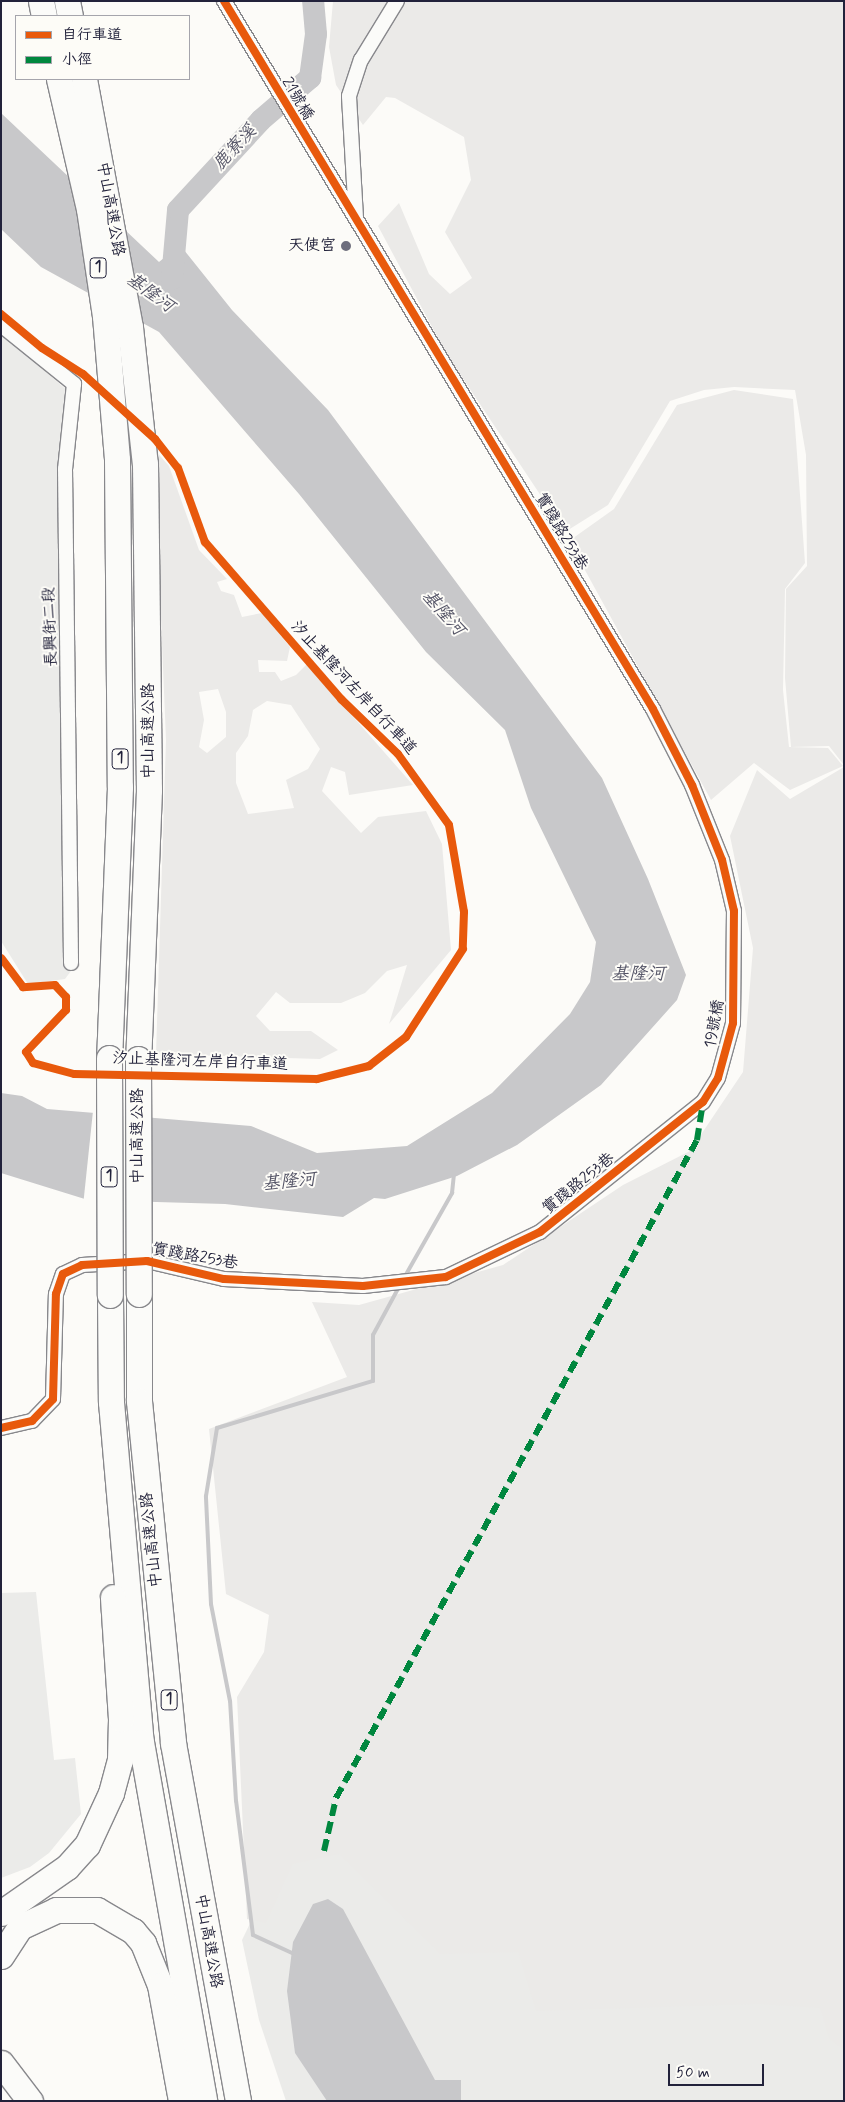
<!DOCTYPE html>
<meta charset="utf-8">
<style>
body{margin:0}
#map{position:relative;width:845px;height:2102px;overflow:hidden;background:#fcfbf8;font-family:Mynerve,"LXGW WenKai TC",sans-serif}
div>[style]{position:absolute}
.built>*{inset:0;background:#ebebe9}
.green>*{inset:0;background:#ebeae8}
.water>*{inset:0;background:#c8c8ca}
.pier>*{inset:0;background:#fcfbf8;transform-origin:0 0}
.stream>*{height:4px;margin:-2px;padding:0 2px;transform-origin:2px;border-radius:2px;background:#c8c8ca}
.river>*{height:22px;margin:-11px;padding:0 11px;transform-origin:11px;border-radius:11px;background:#c8c8ca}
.roads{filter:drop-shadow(1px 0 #88888c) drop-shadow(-1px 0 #88888c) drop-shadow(0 1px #88888c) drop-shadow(0 -1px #88888c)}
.street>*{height:14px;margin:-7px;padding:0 7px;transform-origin:7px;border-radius:7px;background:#fbfbf9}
.highway>*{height:25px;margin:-12.5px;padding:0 12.5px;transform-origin:12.5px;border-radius:12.5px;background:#fbfbf9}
.bridges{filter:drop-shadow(1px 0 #88888c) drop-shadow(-1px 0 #88888c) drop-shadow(0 1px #88888c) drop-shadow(0 -1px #88888c)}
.highway-bridge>*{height:25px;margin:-12.5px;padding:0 12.5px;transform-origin:12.5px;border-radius:12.5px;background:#fbfbf9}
.quiet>*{height:6px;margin-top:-3px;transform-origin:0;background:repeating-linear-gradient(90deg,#00873e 0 12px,transparent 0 18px)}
.cycleway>*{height:8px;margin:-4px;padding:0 4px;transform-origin:4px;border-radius:4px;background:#e8590c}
.dots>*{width:14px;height:14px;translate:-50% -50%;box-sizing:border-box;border:2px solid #fdfcf7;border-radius:50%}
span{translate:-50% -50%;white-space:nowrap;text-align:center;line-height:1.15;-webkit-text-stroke:4px #fdfcf7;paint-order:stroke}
.shield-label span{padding:1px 4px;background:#fdfcf7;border:1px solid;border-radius:4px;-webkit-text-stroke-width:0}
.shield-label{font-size:15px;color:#22223b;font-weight:700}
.street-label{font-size:16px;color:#22223b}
.poi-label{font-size:16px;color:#22223b}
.right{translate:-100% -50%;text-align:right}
.water-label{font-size:18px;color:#545466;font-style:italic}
.frame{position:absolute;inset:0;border:2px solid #22223b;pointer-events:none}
.legend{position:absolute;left:15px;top:15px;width:175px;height:65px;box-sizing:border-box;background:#fdfcf7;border:1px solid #a5a5ac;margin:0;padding:6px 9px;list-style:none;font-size:15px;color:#22223b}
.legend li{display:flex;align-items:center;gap:10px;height:25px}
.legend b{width:25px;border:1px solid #a5a5ac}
.scale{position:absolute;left:668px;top:2064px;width:96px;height:22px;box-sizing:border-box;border:2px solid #22223b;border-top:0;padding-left:6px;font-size:15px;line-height:18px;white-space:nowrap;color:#22223b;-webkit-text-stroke:4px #fdfcf7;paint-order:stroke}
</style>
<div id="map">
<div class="built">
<i style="clip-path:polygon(1px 333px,69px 392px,77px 963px,65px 979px,28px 984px,1px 941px)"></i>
<i style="clip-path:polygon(36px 1592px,54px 1760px,75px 1758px,81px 1814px,49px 1853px,30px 1867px,1px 1878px,1px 1593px)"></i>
<i style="clip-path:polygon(382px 1650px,844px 1851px,844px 2101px,286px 2101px,259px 2020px,242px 1940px)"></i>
</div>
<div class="green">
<i style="clip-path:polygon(333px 1px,844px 1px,844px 765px,829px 746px,791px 747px,785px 678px,786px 589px,807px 566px,806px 455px,795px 390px,734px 387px,704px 390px,670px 401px,608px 505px,565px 532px,446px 353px,378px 226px,399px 203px,429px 274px,450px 294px,472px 278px,445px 232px,471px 180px,464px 137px,395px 98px,386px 97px,363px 125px,336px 85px,329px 47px)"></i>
<i style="clip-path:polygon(734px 390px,793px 399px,805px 563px,785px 589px,783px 690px,789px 747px,828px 748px,843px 766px,790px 790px,754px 763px,711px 800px,569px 541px,614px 509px,677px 405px)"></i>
<i style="clip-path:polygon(evenodd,154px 449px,169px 466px,199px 550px,227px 579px,217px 582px,221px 591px,234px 595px,242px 617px,262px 613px,290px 647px,287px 661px,258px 660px,259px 672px,275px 672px,281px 681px,296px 675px,307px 664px,413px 785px,349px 795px,345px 772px,331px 767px,322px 791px,361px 833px,378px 817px,426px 811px,442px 844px,451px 950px,389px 1024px,407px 965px,387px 971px,365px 993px,341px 1003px,290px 1003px,276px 992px,256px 1016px,270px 1031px,311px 1031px,338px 1050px,320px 1059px,156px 1054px,166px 740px,154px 449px,218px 689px,226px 712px,226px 737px,207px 753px,199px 747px,204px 720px,199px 692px,218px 689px,154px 449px,267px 701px,291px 705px,320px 749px,308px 769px,286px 780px,294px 808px,248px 814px,236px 783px,236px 753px,248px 736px,253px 710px,267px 701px)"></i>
<i style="clip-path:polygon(844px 767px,844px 2050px,829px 2039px,820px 2008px,759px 2004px,536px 2011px,518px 1952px,440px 1954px,339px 1854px,293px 1864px,266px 1923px,247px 1919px,237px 1697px,264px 1652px,269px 1615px,226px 1594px,209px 1429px,347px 1377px,312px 1302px,359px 1305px,503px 1265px,623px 1185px,690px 1151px,743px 1072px,753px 948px,730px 836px,757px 770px,790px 799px)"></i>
</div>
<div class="water">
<i style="clip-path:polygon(1px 113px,159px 262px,180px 245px,232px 310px,328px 410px,602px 778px,648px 879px,686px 975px,677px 1000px,601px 1085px,517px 1145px,457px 1176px,385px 1199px,374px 1198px,343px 1217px,225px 1204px,88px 1200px,1px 1173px,1px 1093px,22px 1096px,47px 1109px,251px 1126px,317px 1153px,407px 1146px,492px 1093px,570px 1014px,590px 982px,596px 942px,531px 808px,505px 730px,426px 652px,299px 494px,159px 332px,41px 267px,1px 229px)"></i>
<i style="clip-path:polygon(328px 1899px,343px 1909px,435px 2080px,461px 2080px,461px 2101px,327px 2101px,295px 2053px,287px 1991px,293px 1942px,313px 1904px)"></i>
</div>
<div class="pier">
<i style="left:93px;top:1111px;width:51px;height:91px;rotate:6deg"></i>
</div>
<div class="stream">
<i style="left:404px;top:1278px;width:98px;rotate:-60.5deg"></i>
<i style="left:452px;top:1193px;width:20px;rotate:-84deg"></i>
<i style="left:292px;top:1953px;width:43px;rotate:-155.2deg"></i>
<i style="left:253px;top:1935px;width:135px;rotate:-97.2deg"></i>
<i style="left:236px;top:1801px;width:100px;rotate:-93.4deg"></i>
<i style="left:230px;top:1701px;width:99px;rotate:-101.1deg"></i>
<i style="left:211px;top:1604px;width:108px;rotate:-92.7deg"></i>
<i style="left:206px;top:1496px;width:69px;rotate:-80.8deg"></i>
<i style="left:217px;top:1428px;width:163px;rotate:-16.8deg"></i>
<i style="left:373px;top:1381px;width:46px;rotate:-90deg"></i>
<i style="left:373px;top:1335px;width:57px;rotate:-61.6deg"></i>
</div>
<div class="river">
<i style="left:172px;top:279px;width:69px;rotate:-85deg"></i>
<i style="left:178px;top:210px;width:122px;rotate:-47.3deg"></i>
<i style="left:261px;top:120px;width:65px;rotate:-40.6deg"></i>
<i style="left:310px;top:78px;width:44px;rotate:-82.2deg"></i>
<i style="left:316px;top:34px;width:33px;rotate:-95deg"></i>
</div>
<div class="roads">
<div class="street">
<i style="left:356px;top:218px;width:122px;rotate:-93.3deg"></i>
<i style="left:349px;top:96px;width:38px;rotate:-72deg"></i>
<i style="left:361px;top:60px;width:69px;rotate:-58.6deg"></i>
<i style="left:1px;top:325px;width:94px;rotate:38.9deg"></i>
<i style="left:74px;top:384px;width:85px;rotate:96deg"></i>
<i style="left:65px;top:469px;width:494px;rotate:89.3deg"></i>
<i style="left:1px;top:1428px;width:32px;rotate:-13deg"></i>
<i style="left:32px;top:1421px;width:30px;rotate:-46deg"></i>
<i style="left:53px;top:1399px;width:105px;rotate:-88.4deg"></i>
<i style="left:56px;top:1294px;width:21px;rotate:-71deg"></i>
<i style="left:63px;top:1274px;width:21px;rotate:-25deg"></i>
<i style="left:82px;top:1265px;width:65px;rotate:-3.5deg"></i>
<i style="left:147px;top:1261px;width:79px;rotate:13.2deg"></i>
<i style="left:224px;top:1279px;width:139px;rotate:2.9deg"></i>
<i style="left:363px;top:1286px;width:83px;rotate:-6.2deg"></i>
<i style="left:446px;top:1277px;width:104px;rotate:-25.6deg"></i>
<i style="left:540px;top:1232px;width:208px;rotate:-38.6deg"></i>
<i style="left:703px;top:1102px;width:28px;rotate:-58deg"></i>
<i style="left:718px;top:1078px;width:57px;rotate:-74.7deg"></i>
<i style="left:733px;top:1023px;width:112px;rotate:-89.5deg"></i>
<i style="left:734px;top:911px;width:52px;rotate:-103.2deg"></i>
<i style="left:722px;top:860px;width:81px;rotate:-111.8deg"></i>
<i style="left:692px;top:785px;width:85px;rotate:-117.2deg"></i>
<i style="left:653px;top:709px;width:828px;rotate:-121.21deg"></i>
</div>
<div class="highway">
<i style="left:41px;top:1px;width:15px;rotate:79deg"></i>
<i style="left:67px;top:1px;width:15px;rotate:79deg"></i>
<i style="left:59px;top:79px;width:133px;rotate:77deg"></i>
<i style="left:89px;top:209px;width:108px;rotate:81.5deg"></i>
<i style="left:105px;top:316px;width:144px;rotate:85.2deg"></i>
<i style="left:117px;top:460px;width:327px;rotate:89.5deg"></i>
<i style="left:120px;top:787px;width:271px;rotate:92.3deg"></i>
<i style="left:84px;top:79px;width:252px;rotate:79.5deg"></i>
<i style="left:130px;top:327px;width:138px;rotate:83.8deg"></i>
<i style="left:145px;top:464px;width:326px;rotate:89.3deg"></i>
<i style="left:149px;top:790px;width:269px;rotate:92.3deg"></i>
<i style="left:139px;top:1294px;width:107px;rotate:90deg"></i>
<i style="left:139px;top:1401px;width:344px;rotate:84.3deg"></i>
<i style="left:173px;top:1743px;width:364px;rotate:79.7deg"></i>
<i style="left:110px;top:1295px;width:107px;rotate:89.5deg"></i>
<i style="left:111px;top:1402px;width:341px;rotate:85deg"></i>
<i style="left:141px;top:1742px;width:364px;rotate:80deg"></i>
<i style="left:1px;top:1913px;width:80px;rotate:-34.9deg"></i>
<i style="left:67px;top:1867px;width:30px;rotate:-48deg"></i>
<i style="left:87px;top:1845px;width:57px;rotate:-65.2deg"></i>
<i style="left:111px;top:1793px;width:34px;rotate:-75deg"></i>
<i style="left:120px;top:1760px;width:41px;rotate:-88.6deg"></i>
<i style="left:121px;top:1719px;width:122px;rotate:-93.8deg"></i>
<i style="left:1px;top:1956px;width:35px;rotate:-57deg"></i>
<i style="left:20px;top:1927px;width:40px;rotate:-25deg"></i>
<i style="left:56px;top:1910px;width:41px"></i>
<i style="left:97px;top:1910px;width:42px;rotate:30.3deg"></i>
<i style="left:133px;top:1931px;width:16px;rotate:50deg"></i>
<i style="left:143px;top:1943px;width:45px;rotate:68deg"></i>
<i style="left:160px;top:1985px;width:118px;rotate:79.7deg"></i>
<i style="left:1px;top:2063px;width:48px;rotate:52.7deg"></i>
</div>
</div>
<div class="bridges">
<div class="highway-bridge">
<i style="left:109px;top:1058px;width:237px;rotate:89.8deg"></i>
<i style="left:138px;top:1059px;width:235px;rotate:89.8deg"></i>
</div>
</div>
<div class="quiet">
<i style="left:324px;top:1851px;width:54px;rotate:-77.2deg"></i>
<i style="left:336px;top:1798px;width:751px;rotate:-61.25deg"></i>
<i style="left:697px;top:1140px;width:38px;rotate:-81deg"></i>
</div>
<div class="cycleway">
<i style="left:1px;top:314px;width:53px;rotate:39.7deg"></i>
<i style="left:42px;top:348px;width:49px;rotate:32.4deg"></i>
<i style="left:83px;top:374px;width:97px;rotate:42.1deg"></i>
<i style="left:155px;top:439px;width:37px;rotate:52deg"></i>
<i style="left:178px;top:468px;width:79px;rotate:70deg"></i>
<i style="left:205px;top:542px;width:208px;rotate:49.1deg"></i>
<i style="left:341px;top:699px;width:79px;rotate:44deg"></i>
<i style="left:398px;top:754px;width:87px;rotate:54.3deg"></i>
<i style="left:449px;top:825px;width:88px;rotate:80.2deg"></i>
<i style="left:464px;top:912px;width:37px;rotate:92deg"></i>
<i style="left:463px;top:949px;width:105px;rotate:122.9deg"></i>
<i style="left:406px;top:1037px;width:47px;rotate:141.9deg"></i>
<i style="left:369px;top:1066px;width:54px;rotate:166deg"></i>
<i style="left:317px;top:1079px;width:243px;rotate:-178.8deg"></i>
<i style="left:74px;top:1074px;width:42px;rotate:-165deg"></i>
<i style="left:33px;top:1063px;width:13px;rotate:-122deg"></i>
<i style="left:26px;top:1052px;width:58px;rotate:-46.4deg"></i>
<i style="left:66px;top:1010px;width:13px;rotate:-90deg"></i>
<i style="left:66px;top:997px;width:16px;rotate:-133deg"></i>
<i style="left:55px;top:985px;width:32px;rotate:176deg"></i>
<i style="left:23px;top:987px;width:36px;rotate:-127deg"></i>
<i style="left:1px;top:1428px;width:32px;rotate:-13deg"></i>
<i style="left:32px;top:1421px;width:30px;rotate:-46deg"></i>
<i style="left:53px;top:1399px;width:105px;rotate:-88.4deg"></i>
<i style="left:56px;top:1294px;width:21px;rotate:-71deg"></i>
<i style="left:63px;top:1274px;width:21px;rotate:-25deg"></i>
<i style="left:82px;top:1265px;width:65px;rotate:-3.5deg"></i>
<i style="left:147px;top:1261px;width:79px;rotate:13.2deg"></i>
<i style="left:224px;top:1279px;width:139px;rotate:2.9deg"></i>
<i style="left:363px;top:1286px;width:83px;rotate:-6.2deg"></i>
<i style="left:446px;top:1277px;width:104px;rotate:-25.6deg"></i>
<i style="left:540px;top:1232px;width:208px;rotate:-38.6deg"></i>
<i style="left:703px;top:1102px;width:28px;rotate:-58deg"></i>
<i style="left:718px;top:1078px;width:57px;rotate:-74.7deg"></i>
<i style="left:733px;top:1023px;width:112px;rotate:-89.5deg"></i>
<i style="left:734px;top:911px;width:52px;rotate:-103.2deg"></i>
<i style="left:722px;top:860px;width:81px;rotate:-111.8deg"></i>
<i style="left:692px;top:785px;width:85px;rotate:-117.2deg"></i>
<i style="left:653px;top:709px;width:828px;rotate:-121.21deg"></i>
</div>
<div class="dots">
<i style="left:346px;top:246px;background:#6e6e7d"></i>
</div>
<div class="shield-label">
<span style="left:98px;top:268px">1</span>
<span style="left:120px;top:759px">1</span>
<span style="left:109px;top:1177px">1</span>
<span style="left:169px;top:1700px">1</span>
</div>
<div class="street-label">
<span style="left:297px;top:99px;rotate:59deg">21號橋</span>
<span style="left:110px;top:209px;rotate:80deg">中山高速公路</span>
<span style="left:561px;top:532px;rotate:59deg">實踐路253巷</span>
<span style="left:51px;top:627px;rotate:-92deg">長興街二段</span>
<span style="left:353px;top:688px;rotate:47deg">汐止基隆河左岸自行車道</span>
<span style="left:149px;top:731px;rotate:-90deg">中山高速公路</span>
<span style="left:715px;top:1024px;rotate:-80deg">19號橋</span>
<span style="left:200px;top:1062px;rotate:2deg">汐止基隆河左岸自行車道</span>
<span style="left:138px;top:1136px;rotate:-90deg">中山高速公路</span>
<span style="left:579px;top:1184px;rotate:-39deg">實踐路253巷</span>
<span style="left:195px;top:1257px;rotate:10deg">實踐路253巷</span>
<span style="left:152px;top:1540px;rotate:-96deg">中山高速公路</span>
<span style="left:208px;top:1941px;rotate:80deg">中山高速公路</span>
</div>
<div class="poi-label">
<span class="right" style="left:336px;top:246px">天使宮</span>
</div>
<div class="water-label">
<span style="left:235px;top:148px;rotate:-47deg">鹿寮溪</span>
<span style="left:150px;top:293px;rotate:36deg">基隆河</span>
<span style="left:443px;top:613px;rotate:49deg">基隆河</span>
<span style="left:638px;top:974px">基隆河</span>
<span style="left:289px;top:1182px;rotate:-5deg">基隆河</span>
</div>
<div class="frame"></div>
<ul class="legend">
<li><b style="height:6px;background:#e8590c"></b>自行車道</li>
<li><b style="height:6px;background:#00873e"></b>小徑</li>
</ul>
<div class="scale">50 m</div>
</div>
